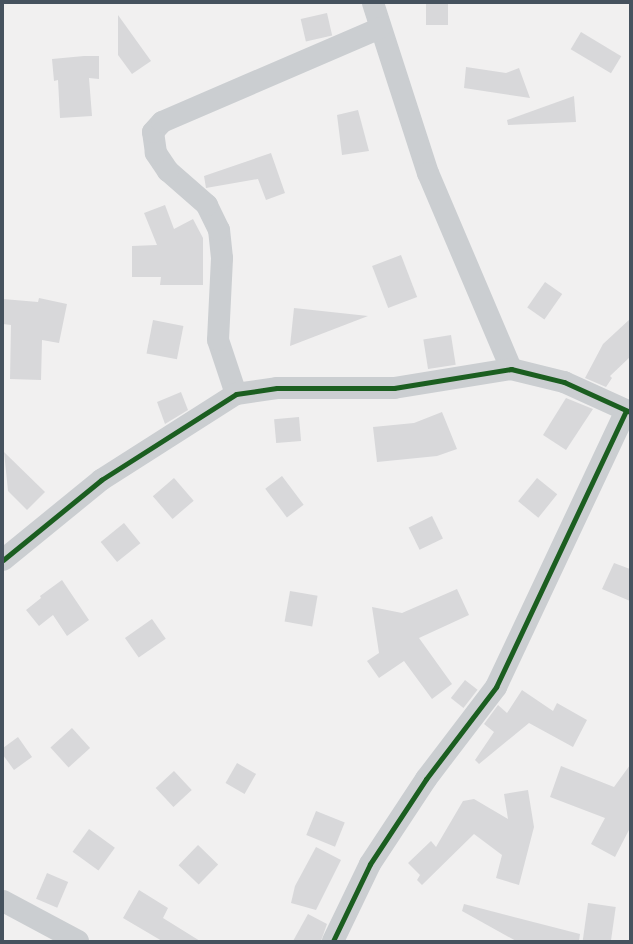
<!DOCTYPE html>
<style>
body{margin:0}
#map{position:relative;width:633px;height:944px;overflow:hidden;background:#f1f0f0;font-family:Roboto,sans-serif}
div>[style]{position:absolute}
.building>*{inset:0;background:#d8d8da;transform-origin:0 0}
.minor>*{height:22px;margin:-11px;padding:0 11px;transform-origin:11px;border-radius:11px;background:#cbced1}
.cycleway>*{height:5px;margin:-2.5px;padding:0 2.5px;transform-origin:2.5px;border-radius:2.5px;background:#1b5e20}
span{translate:-50% -50%;white-space:nowrap;text-align:center;line-height:1.15;-webkit-text-stroke:4px #fff;paint-order:stroke}
.frame{position:absolute;inset:0;border:4px solid #46525e;pointer-events:none}
</style>
<div id="map">
<div class="building">
<i style="left:426px;top:3px;width:22px;height:22px"></i>
<i style="left:327px;top:13px;width:23px;height:27px;rotate:77deg"></i>
<i style="clip-path:polygon(118px 15px,151px 61px,132px 74px,118px 55px)"></i>
<i style="left:581px;top:32px;width:47px;height:20px;rotate:31deg"></i>
<i style="clip-path:polygon(84px 56px,99px 56px,99px 79px,89px 78px,92px 116px,60px 118px,58px 80px,54px 81px,52px 59px)"></i>
<i style="clip-path:polygon(466px 67px,506px 73px,519px 68px,530px 98px,464px 88px)"></i>
<i style="clip-path:polygon(574px 96px,576px 122px,508px 125px,507px 120px)"></i>
<i style="clip-path:polygon(358px 110px,369px 151px,342px 155px,337px 115px)"></i>
<i style="clip-path:polygon(271px 153px,285px 193px,266px 200px,258px 179px,206px 188px,204px 176px)"></i>
<i style="clip-path:polygon(165px 205px,174px 229px,193px 219px,203px 238px,203px 285px,160px 285px,161px 277px,132px 277px,132px 246px,157px 245px,144px 213px)"></i>
<i style="left:401px;top:255px;width:45px;height:31px;rotate:69deg"></i>
<i style="left:545px;top:282px;width:21px;height:31px;rotate:35deg"></i>
<i style="clip-path:polygon(39px 298px,67px 304px,59px 343px,42px 340px,41px 380px,10px 379px,11px 325px,3px 324px,3px 299px,38px 302px)"></i>
<i style="clip-path:polygon(294px 308px,368px 316px,290px 346px)"></i>
<i style="clip-path:polygon(630px 319px,630px 357px,610px 376px,612px 378px,606px 387px,585px 378px,603px 344px)"></i>
<i style="left:153px;top:320px;width:31px;height:34px;rotate:11deg"></i>
<i style="left:451px;top:335px;width:30px;height:28px;rotate:81deg"></i>
<i style="clip-path:polygon(181px 392px,188px 410px,165px 424px,157px 402px)"></i>
<i style="clip-path:polygon(566px 398px,593px 409px,566px 450px,543px 435px)"></i>
<i style="clip-path:polygon(442px 412px,457px 449px,437px 456px,377px 462px,373px 427px,414px 423px)"></i>
<i style="left:299px;top:417px;width:24px;height:25px;rotate:85deg"></i>
<i style="clip-path:polygon(4px 452px,45px 492px,27px 510px,8px 491px)"></i>
<i style="left:282px;top:476px;width:36px;height:21px;rotate:53deg"></i>
<i style="left:174px;top:478px;width:30px;height:28px;rotate:49deg"></i>
<i style="left:537px;top:478px;width:26px;height:30px;rotate:39deg"></i>
<i style="left:432px;top:516px;width:25px;height:26px;rotate:64deg"></i>
<i style="left:124px;top:523px;width:26px;height:30px;rotate:51deg"></i>
<i style="clip-path:polygon(614px 563px,630px 569px,630px 601px,602px 589px)"></i>
<i style="clip-path:polygon(62px 580px,89px 620px,67px 636px,53px 615px,39px 626px,26px 610px,41px 598px,40px 596px)"></i>
<i style="clip-path:polygon(457px 589px,469px 615px,419px 638px,452px 684px,432px 699px,404px 661px,379px 678px,367px 661px,379px 653px,372px 607px,402px 613px)"></i>
<i style="left:290px;top:591px;width:28px;height:31px;rotate:10deg"></i>
<i style="left:152px;top:619px;width:24px;height:33px;rotate:55deg"></i>
<i style="left:465px;top:680px;width:16px;height:23px;rotate:38deg"></i>
<i style="clip-path:polygon(522px 690px,553px 711px,557px 703px,587px 720px,573px 747px,529px 723px,479px 764px,475px 760px,494px 732px,484px 724px,498px 705px,507px 713px)"></i>
<i style="left:72px;top:728px;width:27px;height:29px;rotate:48deg"></i>
<i style="clip-path:polygon(18px 737px,32px 757px,14px 770px,3px 755px,3px 748px)"></i>
<i style="left:237px;top:763px;width:22px;height:23px;rotate:30deg"></i>
<i style="clip-path:polygon(630px 765px,630px 828px,615px 857px,591px 844px,605px 818px,550px 797px,561px 766px,614px 787px)"></i>
<i style="left:174px;top:771px;width:26px;height:25px;rotate:47deg"></i>
<i style="clip-path:polygon(528px 790px,534px 827px,519px 885px,496px 878px,502px 855px,474px 834px,422px 885px,417px 880px,420px 875px,408px 863px,431px 841px,436px 847px,463px 801px,474px 799px,508px 819px,504px 794px)"></i>
<i style="left:316px;top:811px;width:31px;height:26px;rotate:22deg"></i>
<i style="left:89px;top:829px;width:32px;height:28px;rotate:36deg"></i>
<i style="left:198px;top:845px;width:28px;height:28px;rotate:44deg"></i>
<i style="clip-path:polygon(316px 847px,341px 860px,316px 910px,291px 903px,295px 886px)"></i>
<i style="left:47px;top:873px;width:23px;height:28px;rotate:23deg"></i>
<i style="clip-path:polygon(139px 890px,168px 908px,163px 918px,200px 941px,162px 941px,123px 918px)"></i>
<i style="left:588px;top:903px;width:28px;height:38px;rotate:8deg"></i>
<i style="clip-path:polygon(464px 904px,580px 934px,579px 941px,516px 941px,462px 911px)"></i>
<i style="clip-path:polygon(308px 914px,327px 924px,321px 941px,293px 941px)"></i>
</div>
<div class="minor">
<i style="left:373px;top:3px;width:179px;rotate:72.1deg"></i>
<i style="left:428px;top:173px;width:213px;rotate:67deg"></i>
<i style="left:236px;top:394px;width:57px;rotate:-108.4deg"></i>
<i style="left:218px;top:340px;width:82px;rotate:-87.2deg"></i>
<i style="left:222px;top:258px;width:28px;rotate:-96deg"></i>
<i style="left:219px;top:230px;width:28px;rotate:-116deg"></i>
<i style="left:207px;top:205px;width:52px;rotate:-138.9deg"></i>
<i style="left:168px;top:171px;width:22px;rotate:-124deg"></i>
<i style="left:156px;top:153px;width:21px;rotate:-98deg"></i>
<i style="left:153px;top:132px;width:13px;rotate:-48deg"></i>
<i style="left:162px;top:122px;width:237px;rotate:-23.3deg"></i>
<i style="left:3px;top:560px;width:127px;rotate:-39.2deg"></i>
<i style="left:101px;top:480px;width:160px;rotate:-32.5deg"></i>
<i style="left:236px;top:394px;width:41px;rotate:-8.3deg"></i>
<i style="left:277px;top:388px;width:117px"></i>
<i style="left:394px;top:388px;width:119px;rotate:-9.2deg"></i>
<i style="left:511px;top:369px;width:55px;rotate:13.8deg"></i>
<i style="left:564px;top:382px;width:72px;rotate:24.4deg"></i>
<i style="left:3px;top:901px;width:85px;rotate:28.1deg"></i>
<i style="left:333px;top:941px;width:85px;rotate:-64.3deg"></i>
<i style="left:370px;top:864px;width:102px;rotate:-56.6deg"></i>
<i style="left:426px;top:779px;width:116px;rotate:-52.7deg"></i>
<i style="left:496px;top:687px;width:305px;rotate:-64.8deg"></i>
</div>
<div class="cycleway">
<i style="left:3px;top:560px;width:127px;rotate:-39.2deg"></i>
<i style="left:101px;top:480px;width:160px;rotate:-32.5deg"></i>
<i style="left:236px;top:394px;width:41px;rotate:-8.3deg"></i>
<i style="left:277px;top:388px;width:117px"></i>
<i style="left:394px;top:388px;width:119px;rotate:-9.2deg"></i>
<i style="left:511px;top:369px;width:55px;rotate:13.8deg"></i>
<i style="left:564px;top:382px;width:72px;rotate:24.4deg"></i>
<i style="left:333px;top:941px;width:85px;rotate:-64.3deg"></i>
<i style="left:370px;top:864px;width:102px;rotate:-56.6deg"></i>
<i style="left:426px;top:779px;width:116px;rotate:-52.7deg"></i>
<i style="left:496px;top:687px;width:305px;rotate:-64.8deg"></i>
</div>
<div class="frame"></div>
</div>
